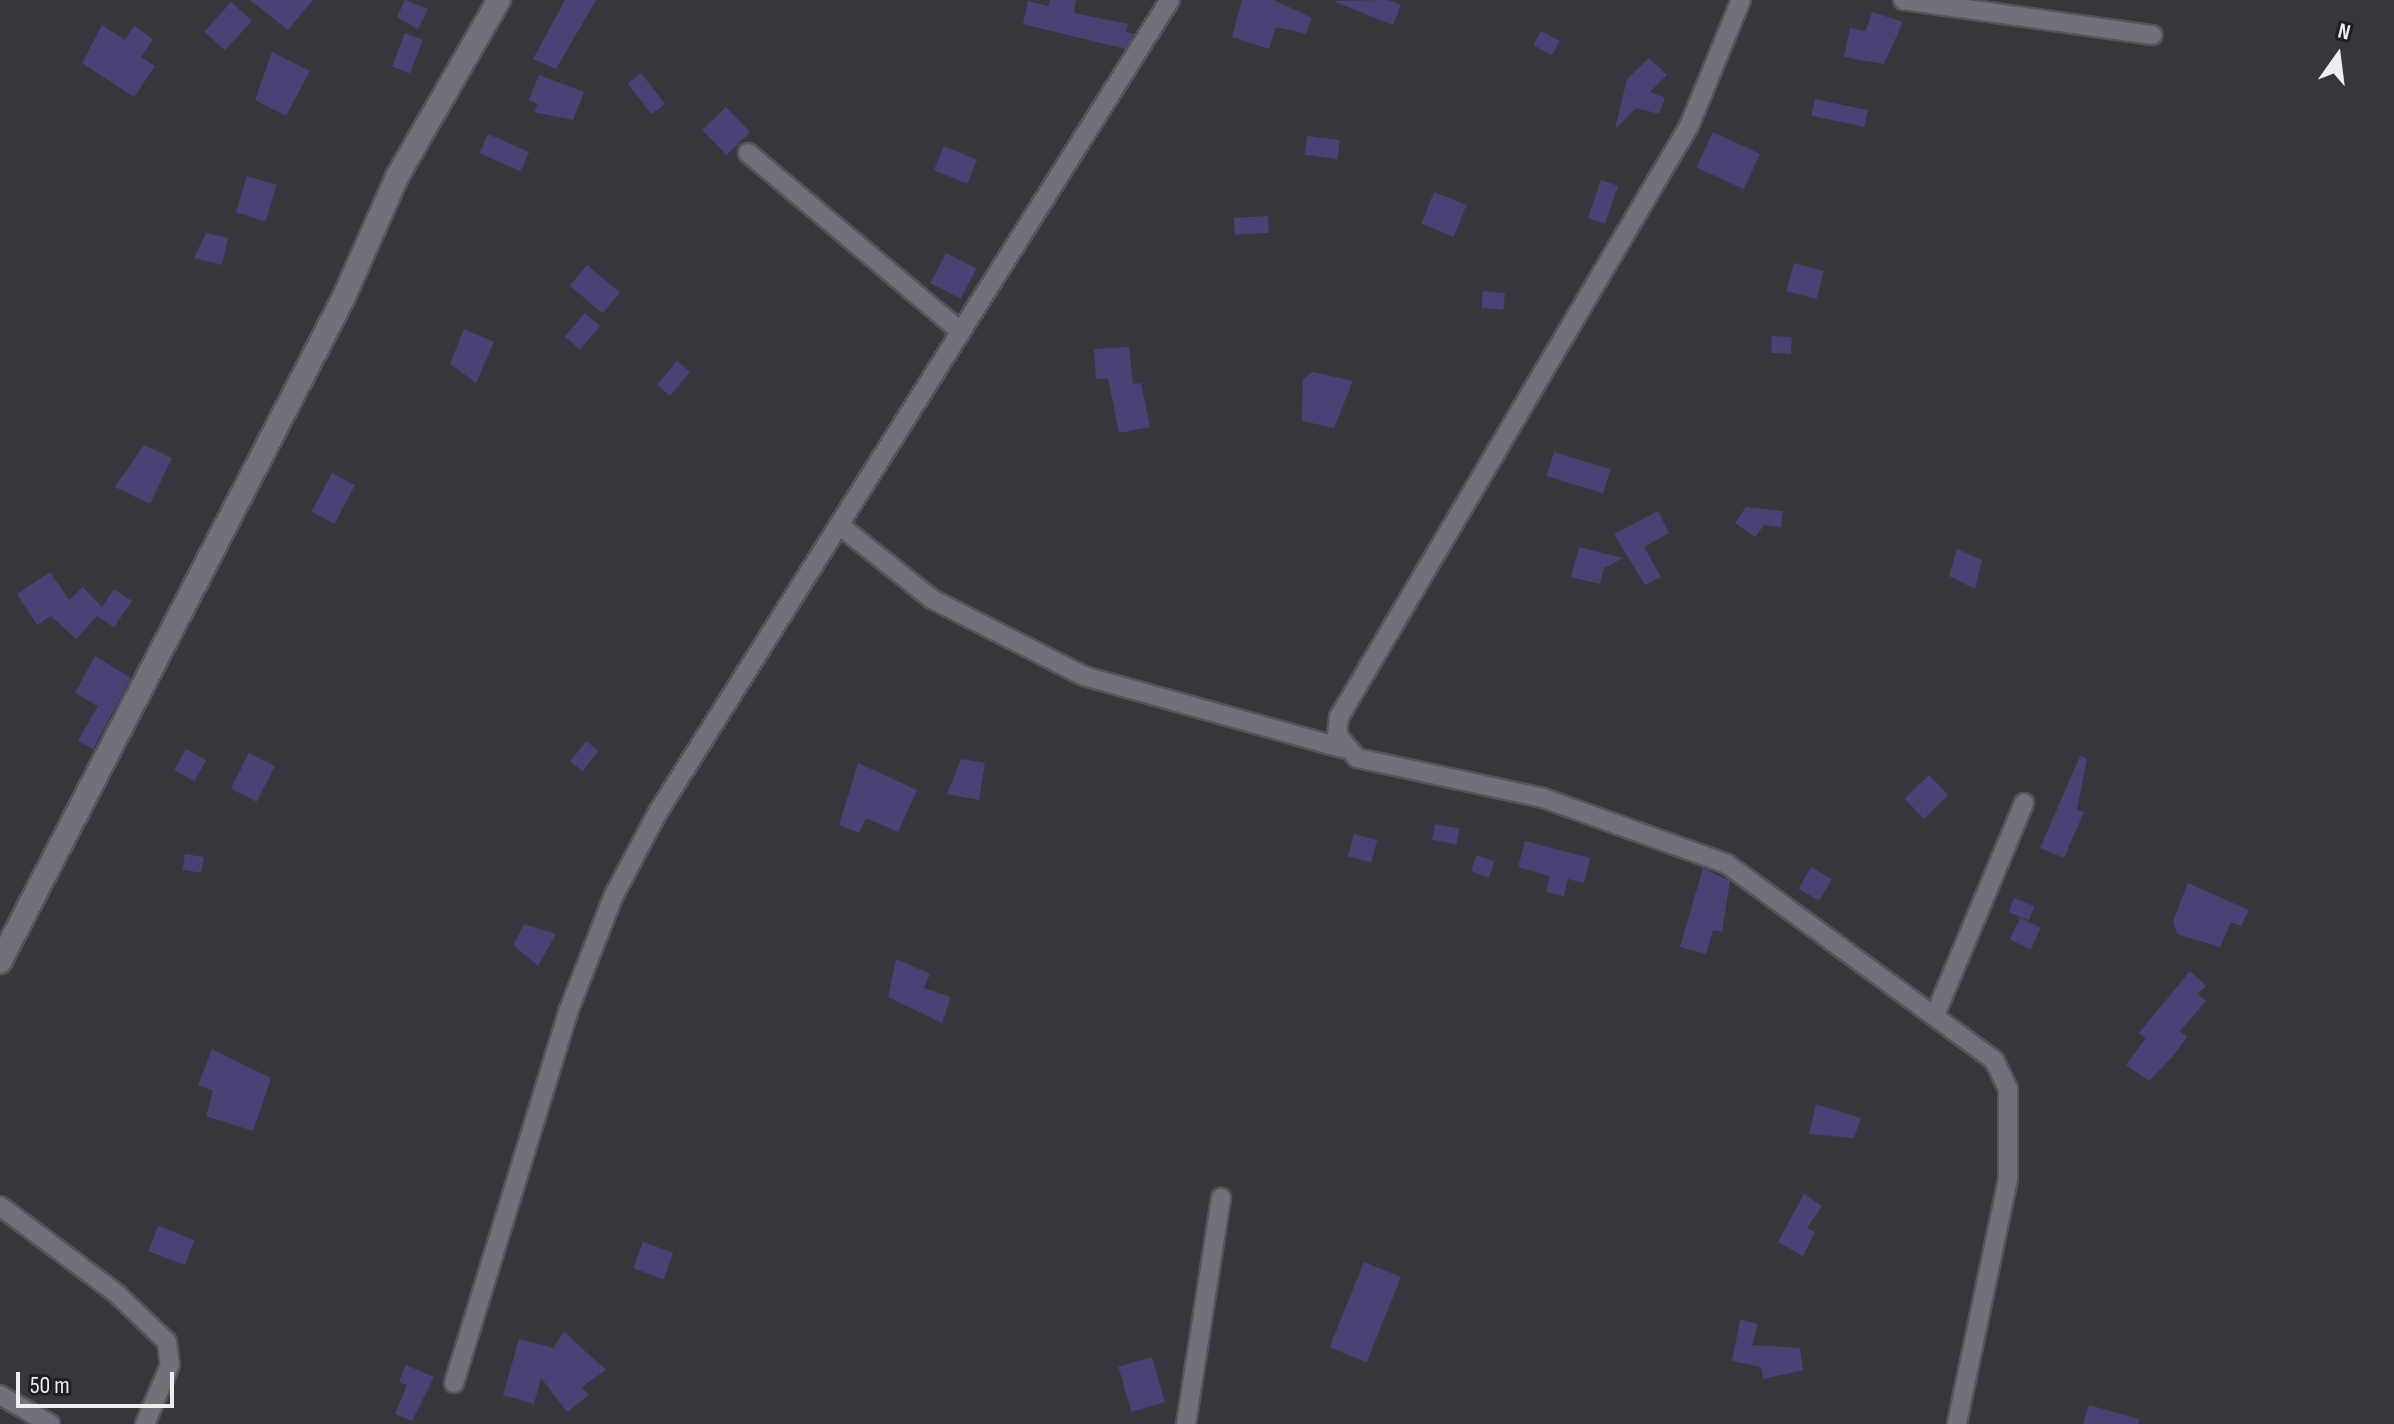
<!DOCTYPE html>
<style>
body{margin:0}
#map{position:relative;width:2394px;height:1424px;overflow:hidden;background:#37363d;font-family:"Sofia Sans Condensed",sans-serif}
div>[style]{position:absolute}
.building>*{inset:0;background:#4c4174;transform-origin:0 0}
.roads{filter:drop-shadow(2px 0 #55545a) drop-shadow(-2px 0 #55545a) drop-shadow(0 2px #55545a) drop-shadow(0 -2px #55545a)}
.minor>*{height:18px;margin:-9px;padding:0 9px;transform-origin:9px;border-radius:9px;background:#727179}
.tertiary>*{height:22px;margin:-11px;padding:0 11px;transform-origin:11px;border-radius:11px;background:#727179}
span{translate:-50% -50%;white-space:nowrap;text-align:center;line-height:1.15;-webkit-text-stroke:6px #1f1e21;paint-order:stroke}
.north{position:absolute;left:2298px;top:16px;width:80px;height:80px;-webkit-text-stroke:6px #1f1e21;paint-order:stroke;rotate:14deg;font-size:22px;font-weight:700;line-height:32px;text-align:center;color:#eeeef2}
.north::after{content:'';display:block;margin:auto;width:28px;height:36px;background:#eeeef2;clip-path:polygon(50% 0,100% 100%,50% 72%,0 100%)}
.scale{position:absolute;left:16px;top:1372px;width:158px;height:36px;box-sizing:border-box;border:4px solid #eeeef2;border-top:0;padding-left:10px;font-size:24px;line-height:28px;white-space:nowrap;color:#eeeef2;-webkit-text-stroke:6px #1f1e21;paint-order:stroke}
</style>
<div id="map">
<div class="building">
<i style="clip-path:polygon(250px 0,313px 0,288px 30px)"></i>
<i style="clip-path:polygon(405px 0,428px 9px,418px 29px,397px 17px)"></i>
<i style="clip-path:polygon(565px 0,596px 0,556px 69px,533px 59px)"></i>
<i style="clip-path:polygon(1050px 0,1076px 0,1074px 13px,1128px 24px,1126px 32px,1134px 34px,1125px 49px,1023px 24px,1028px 1px,1048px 6px)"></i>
<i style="clip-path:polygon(1242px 0,1274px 0,1312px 18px,1306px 34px,1276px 27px,1269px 49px,1232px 37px)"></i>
<i style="clip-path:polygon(1388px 0,1401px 5px,1393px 25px,1333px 1px)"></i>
<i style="left:231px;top:2px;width:28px;height:40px;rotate:42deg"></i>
<i style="clip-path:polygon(1872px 12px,1903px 22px,1884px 64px,1844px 57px,1850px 28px,1866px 31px)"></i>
<i style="clip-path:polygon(102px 25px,125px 40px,134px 26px,153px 39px,141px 57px,155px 66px,134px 97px,82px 63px)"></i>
<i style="left:1541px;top:31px;width:21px;height:16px;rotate:28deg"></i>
<i style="left:405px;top:33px;width:19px;height:36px;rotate:21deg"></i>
<i style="clip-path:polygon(272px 52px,310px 71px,286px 116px,255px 100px)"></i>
<i style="clip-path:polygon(1649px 58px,1667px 75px,1650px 92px,1665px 98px,1659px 114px,1636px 108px,1615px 129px,1627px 79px)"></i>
<i style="left:641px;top:73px;width:39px;height:17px;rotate:52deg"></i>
<i style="clip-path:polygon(539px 75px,584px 92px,573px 120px,534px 112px,538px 104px,529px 100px)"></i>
<i style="left:1815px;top:99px;width:54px;height:17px;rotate:12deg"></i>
<i style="left:726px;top:107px;width:35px;height:33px;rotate:46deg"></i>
<i style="left:1713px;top:132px;width:52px;height:39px;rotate:25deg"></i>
<i style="left:488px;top:134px;width:45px;height:21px;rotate:24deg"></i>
<i style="left:1307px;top:136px;width:33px;height:19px;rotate:7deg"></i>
<i style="left:944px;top:146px;width:36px;height:26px;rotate:23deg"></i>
<i style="left:247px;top:176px;width:31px;height:38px;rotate:17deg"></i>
<i style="left:1601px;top:180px;width:18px;height:40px;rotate:19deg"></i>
<i style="left:1434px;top:192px;width:35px;height:34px;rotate:22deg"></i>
<i style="left:1268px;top:216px;width:17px;height:34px;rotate:87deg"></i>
<i style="clip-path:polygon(206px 233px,228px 238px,222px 265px,194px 258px)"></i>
<i style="left:946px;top:253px;width:34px;height:34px;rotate:27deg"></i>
<i style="left:1794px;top:263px;width:31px;height:29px;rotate:15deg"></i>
<i style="left:587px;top:265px;width:43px;height:27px;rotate:40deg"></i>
<i style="left:1483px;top:291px;width:22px;height:17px;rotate:5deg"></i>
<i style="left:585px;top:313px;width:20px;height:31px;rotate:41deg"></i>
<i style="clip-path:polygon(464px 329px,494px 342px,476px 383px,450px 364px)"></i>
<i style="left:1772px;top:336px;width:20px;height:17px;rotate:3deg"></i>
<i style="clip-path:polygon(1129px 347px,1133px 384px,1141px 383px,1150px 427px,1119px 433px,1108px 378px,1096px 379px,1094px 349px)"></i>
<i style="left:677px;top:361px;width:17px;height:31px;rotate:40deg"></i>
<i style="clip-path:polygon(1312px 372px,1353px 381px,1334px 428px,1302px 421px,1303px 379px)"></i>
<i style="clip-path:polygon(144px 445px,172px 458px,150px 504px,115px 487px)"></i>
<i style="left:1554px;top:452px;width:59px;height:25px;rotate:17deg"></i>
<i style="left:332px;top:473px;width:26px;height:44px;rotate:28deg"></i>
<i style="clip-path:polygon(1746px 507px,1783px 511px,1781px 527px,1764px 525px,1755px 537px,1735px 523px)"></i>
<i style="clip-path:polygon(1658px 511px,1669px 533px,1644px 547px,1661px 577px,1645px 585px,1614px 534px)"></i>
<i style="clip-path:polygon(1579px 547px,1623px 558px,1604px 568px,1600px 584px,1571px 577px)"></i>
<i style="clip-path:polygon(1957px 549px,1982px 560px,1975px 589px,1949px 576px)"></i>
<i style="clip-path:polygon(50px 572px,69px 600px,83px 587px,102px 607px,114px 589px,132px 601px,114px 627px,97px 616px,76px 639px,51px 616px,37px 625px,17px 594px)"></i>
<i style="clip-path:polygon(95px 656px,131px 678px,93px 749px,78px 741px,98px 706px,75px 693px)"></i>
<i style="left:586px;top:741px;width:16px;height:26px;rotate:38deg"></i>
<i style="left:186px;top:749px;width:23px;height:24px;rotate:29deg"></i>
<i style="left:249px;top:753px;width:29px;height:40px;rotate:27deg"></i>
<i style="clip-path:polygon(2080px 756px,2087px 758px,2077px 810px,2084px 812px,2064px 858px,2040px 848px)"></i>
<i style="clip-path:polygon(961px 759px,985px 763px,979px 800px,947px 794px)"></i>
<i style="clip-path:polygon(858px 763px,917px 790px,898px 832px,866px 818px,859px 833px,839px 825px)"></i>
<i style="left:1929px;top:775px;width:28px;height:34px;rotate:46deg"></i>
<i style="left:1435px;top:824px;width:25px;height:16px;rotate:11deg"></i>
<i style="left:1354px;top:834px;width:24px;height:23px;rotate:15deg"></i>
<i style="clip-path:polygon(1525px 841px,1590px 858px,1584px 883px,1568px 879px,1564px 896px,1546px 892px,1550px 876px,1518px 867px)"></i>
<i style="left:185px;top:854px;width:19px;height:16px;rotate:9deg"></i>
<i style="left:1477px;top:855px;width:19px;height:17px;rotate:21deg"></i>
<i style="left:1811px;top:867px;width:24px;height:25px;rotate:30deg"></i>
<i style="clip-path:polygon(1703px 868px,1730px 881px,1722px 932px,1713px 930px,1706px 954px,1680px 947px)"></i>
<i style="clip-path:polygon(2188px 883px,2249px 910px,2241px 926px,2231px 922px,2220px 947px,2177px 934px,2173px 921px)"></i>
<i style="left:2014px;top:898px;width:22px;height:15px;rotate:22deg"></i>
<i style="left:2020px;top:918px;width:23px;height:24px;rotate:25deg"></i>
<i style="clip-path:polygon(524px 924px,556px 934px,538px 966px,513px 945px)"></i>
<i style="clip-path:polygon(896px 959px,930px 974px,924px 988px,951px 997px,942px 1023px,888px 997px)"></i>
<i style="clip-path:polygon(2190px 971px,2206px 986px,2198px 994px,2206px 1001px,2180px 1031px,2187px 1037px,2173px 1056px,2149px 1081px,2126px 1065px,2146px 1038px,2139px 1033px)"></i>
<i style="clip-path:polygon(212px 1049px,271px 1078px,253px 1131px,206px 1116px,213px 1091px,198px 1085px)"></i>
<i style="clip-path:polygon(1816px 1104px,1861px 1118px,1854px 1138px,1809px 1134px)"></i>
<i style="clip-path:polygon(1804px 1194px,1822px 1206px,1807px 1228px,1815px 1232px,1803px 1256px,1778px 1242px)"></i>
<i style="left:158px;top:1226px;width:39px;height:27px;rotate:21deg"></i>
<i style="left:643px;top:1242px;width:32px;height:28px;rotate:20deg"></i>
<i style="left:1364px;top:1262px;width:40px;height:92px;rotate:22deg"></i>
<i style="clip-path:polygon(1740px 1319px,1758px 1324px,1752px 1345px,1800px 1348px,1803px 1370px,1763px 1379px,1761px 1367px,1732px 1361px)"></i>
<i style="clip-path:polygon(564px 1332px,606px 1370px,582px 1387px,589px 1395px,567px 1412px,541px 1378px,534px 1404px,503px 1395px,519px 1339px,553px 1348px)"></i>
<i style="left:1152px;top:1357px;width:47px;height:35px;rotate:74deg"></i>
<i style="clip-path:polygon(406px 1365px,434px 1377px,412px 1421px,395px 1414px,407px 1385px,399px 1382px)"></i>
<i style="clip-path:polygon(2089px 1405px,2139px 1419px,2138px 1424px,2083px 1424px)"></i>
</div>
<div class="roads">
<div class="minor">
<i style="left:1741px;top:0;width:136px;rotate:112.4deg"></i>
<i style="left:1689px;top:126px;width:687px;rotate:120.63deg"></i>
<i style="left:1339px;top:717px;width:18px;rotate:96deg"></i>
<i style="left:1337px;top:735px;width:30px;rotate:49deg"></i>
<i style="left:1357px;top:758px;width:190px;rotate:12.1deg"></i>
<i style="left:1543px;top:798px;width:195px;rotate:19.7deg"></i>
<i style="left:1727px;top:864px;width:331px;rotate:36.3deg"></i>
<i style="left:1994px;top:1060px;width:32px;rotate:64deg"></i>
<i style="left:2008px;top:1089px;width:90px;rotate:90deg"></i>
<i style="left:2008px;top:1179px;width:250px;rotate:101.8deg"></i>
<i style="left:1903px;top:0;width:252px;rotate:8deg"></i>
<i style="left:748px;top:153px;width:277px;rotate:40deg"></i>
<i style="left:839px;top:525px;width:119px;rotate:38.5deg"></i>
<i style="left:932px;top:599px;width:170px;rotate:26.9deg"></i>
<i style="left:1084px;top:676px;width:268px;rotate:15.6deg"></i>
<i style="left:1935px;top:1015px;width:230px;rotate:-67.2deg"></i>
<i style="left:0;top:1206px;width:146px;rotate:36.9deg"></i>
<i style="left:117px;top:1294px;width:69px;rotate:43.8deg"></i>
<i style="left:167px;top:1342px;width:23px;rotate:83deg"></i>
<i style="left:170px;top:1365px;width:64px;rotate:113deg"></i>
<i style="left:454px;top:1383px;width:388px;rotate:-72.9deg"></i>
<i style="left:568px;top:1012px;width:123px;rotate:-68.6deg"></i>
<i style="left:613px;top:897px;width:96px;rotate:-62.1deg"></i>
<i style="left:658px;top:812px;width:960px;rotate:-57.77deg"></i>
<i style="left:0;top:1395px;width:58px;rotate:30.1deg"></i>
<i style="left:1186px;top:1424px;width:229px;rotate:-81.2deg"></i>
</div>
<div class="tertiary">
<i style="left:0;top:962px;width:746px;rotate:-62.65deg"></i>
<i style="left:343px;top:299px;width:136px;rotate:-66.1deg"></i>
<i style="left:398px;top:175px;width:202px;rotate:-60deg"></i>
</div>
</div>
<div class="north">N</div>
<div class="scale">50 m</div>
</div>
